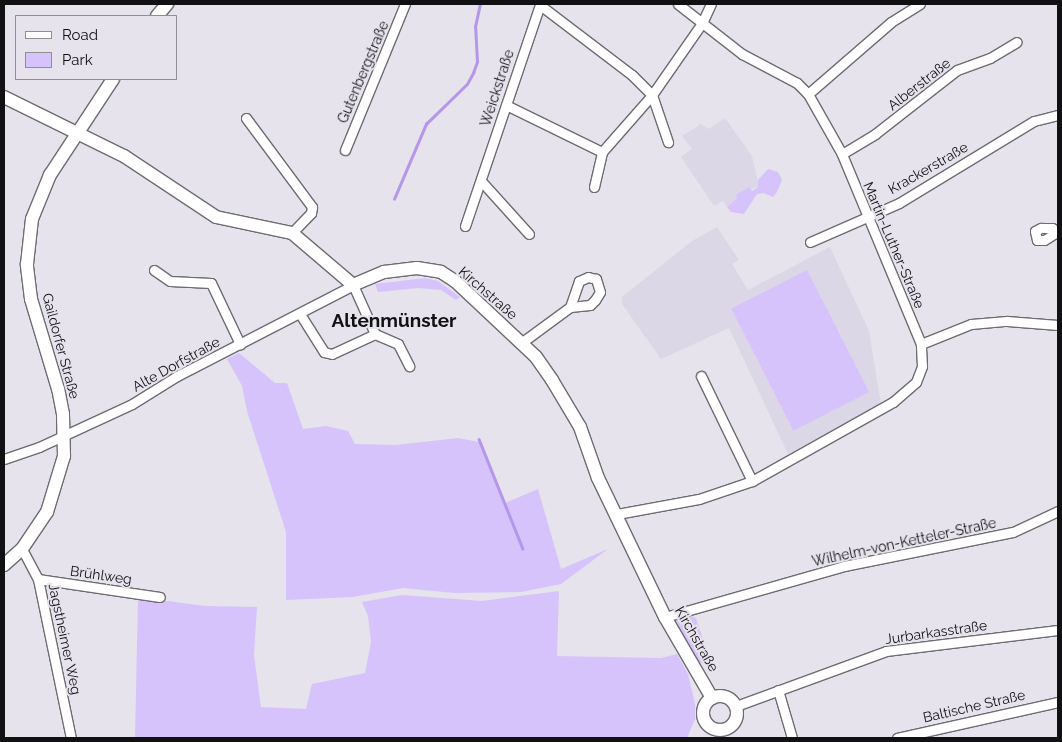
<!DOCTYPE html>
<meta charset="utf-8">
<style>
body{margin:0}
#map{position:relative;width:1062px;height:742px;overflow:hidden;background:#e6e3ec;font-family:Raleway,sans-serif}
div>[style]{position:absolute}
.built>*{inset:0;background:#dcd7e7}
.green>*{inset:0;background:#d6c3fb;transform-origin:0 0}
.stream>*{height:2.5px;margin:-1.25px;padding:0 1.25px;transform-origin:1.25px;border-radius:1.25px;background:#b497e9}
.roads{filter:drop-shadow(1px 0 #6e6b73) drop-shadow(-1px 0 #6e6b73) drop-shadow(0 1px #6e6b73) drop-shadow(0 -1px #6e6b73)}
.street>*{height:9px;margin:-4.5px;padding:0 4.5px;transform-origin:4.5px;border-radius:4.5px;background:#fff}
.secondary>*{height:12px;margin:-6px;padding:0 6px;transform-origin:6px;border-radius:6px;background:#fff}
.secondary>.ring{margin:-6px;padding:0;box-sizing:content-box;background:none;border:12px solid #fff;border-radius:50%}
span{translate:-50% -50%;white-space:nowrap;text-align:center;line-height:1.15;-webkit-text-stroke:4px #e6e3ec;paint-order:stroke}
.street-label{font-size:14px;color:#111013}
.district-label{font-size:19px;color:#111013;font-weight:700}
.frame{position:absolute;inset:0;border:5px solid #111013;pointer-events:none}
.legend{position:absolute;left:15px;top:15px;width:162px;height:65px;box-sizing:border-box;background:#e6e3ec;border:1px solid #918f95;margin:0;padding:6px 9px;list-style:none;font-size:15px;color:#111013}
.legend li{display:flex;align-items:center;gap:10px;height:25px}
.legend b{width:25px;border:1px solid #918f95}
</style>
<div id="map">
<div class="built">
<i style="clip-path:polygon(725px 118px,752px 156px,759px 186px,736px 195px,737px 198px,727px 207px,723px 201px,714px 206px,681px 157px,692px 149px,682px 136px,701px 124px,709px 129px)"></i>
<i style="clip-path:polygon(717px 227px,739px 260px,732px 264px,748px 290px,830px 247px,869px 331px,881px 404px,788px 454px,729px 328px,661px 359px,622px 304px,622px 297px,692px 241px)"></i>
</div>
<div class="green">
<i style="clip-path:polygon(768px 169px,778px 172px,782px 180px,777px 192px,773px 197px,764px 193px,757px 194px,744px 214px,731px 212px,727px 207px,737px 198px,736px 195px,749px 187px,752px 191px,758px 187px,758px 180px)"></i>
<i style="left:807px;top:270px;width:137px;height:85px;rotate:63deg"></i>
<i style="clip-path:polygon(425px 278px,438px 281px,460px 297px,456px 300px,441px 290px,418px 288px,378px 292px,375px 284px)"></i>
<i style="clip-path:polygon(239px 353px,275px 383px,287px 383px,303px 429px,326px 426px,348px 431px,355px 444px,396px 445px,458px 438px,479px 442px,505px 503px,538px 489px,561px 569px,608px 549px,561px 584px,521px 592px,454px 593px,403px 588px,353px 597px,286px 600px,286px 532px,247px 411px,242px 386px,227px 359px)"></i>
<i style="clip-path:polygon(559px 591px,557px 656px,661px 658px,677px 654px,688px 674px,695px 704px,695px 719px,687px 738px,135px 738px,138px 597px,205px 606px,257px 607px,254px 655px,261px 707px,306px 709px,312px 684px,365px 673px,371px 642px,368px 616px,362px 602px,402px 595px,482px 601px)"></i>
<i style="clip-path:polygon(685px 614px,696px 618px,710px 661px,704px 664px,698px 662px,676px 626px,677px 618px)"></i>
</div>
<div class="stream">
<i style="left:394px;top:199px;width:82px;rotate:-66.9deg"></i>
<i style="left:426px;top:124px;width:57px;rotate:-44.3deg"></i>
<i style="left:467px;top:84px;width:13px;rotate:-61deg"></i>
<i style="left:473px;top:73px;width:12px;rotate:-70deg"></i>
<i style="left:477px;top:62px;width:35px;rotate:-93deg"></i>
<i style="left:475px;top:27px;width:24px;rotate:-78deg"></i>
<i style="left:479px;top:439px;width:118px;rotate:68.2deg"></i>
</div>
<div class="roads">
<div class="street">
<i style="left:540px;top:5px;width:116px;rotate:37.3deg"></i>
<i style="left:632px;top:75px;width:28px;rotate:45deg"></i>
<i style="left:652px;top:95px;width:50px;rotate:71.2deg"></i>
<i style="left:808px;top:94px;width:110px;rotate:-40.9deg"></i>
<i style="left:891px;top:22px;width:34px;rotate:-32deg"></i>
<i style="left:506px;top:105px;width:107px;rotate:26.1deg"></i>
<i style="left:246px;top:118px;width:111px;rotate:53.4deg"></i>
<i style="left:312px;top:207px;width:6px;rotate:99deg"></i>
<i style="left:311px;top:213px;width:28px;rotate:134deg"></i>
<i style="left:345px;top:150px;width:158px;rotate:-67.7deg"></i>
<i style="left:842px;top:154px;width:39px;rotate:-31deg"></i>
<i style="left:875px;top:134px;width:104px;rotate:-38deg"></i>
<i style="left:957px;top:70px;width:35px;rotate:-20deg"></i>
<i style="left:990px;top:58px;width:31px;rotate:-31deg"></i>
<i style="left:482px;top:182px;width:70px;rotate:47.9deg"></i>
<i style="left:594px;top:187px;width:36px;rotate:-77deg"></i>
<i style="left:602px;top:152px;width:76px;rotate:-48.7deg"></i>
<i style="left:652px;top:95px;width:88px;rotate:-55.2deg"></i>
<i style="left:702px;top:23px;width:21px;rotate:-65deg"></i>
<i style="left:465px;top:226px;width:234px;rotate:-71.3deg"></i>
<i style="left:1041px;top:228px;width:11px"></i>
<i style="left:1052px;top:228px;width:6px;rotate:39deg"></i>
<i style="left:1057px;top:232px;width:15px;rotate:148deg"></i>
<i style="left:1044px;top:240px;width:7px;rotate:180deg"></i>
<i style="left:1037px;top:240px;width:9px;rotate:-103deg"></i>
<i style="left:1035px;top:231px;width:7px;rotate:-27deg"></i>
<i style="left:810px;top:242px;width:97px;rotate:-23.7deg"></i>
<i style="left:899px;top:203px;width:158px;rotate:-31.3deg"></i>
<i style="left:1034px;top:121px;width:25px;rotate:-14deg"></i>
<i style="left:154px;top:270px;width:19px;rotate:35deg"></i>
<i style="left:170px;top:281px;width:41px;rotate:2.8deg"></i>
<i style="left:211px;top:283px;width:68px;rotate:64.6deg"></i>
<i style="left:375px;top:334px;width:25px;rotate:23deg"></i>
<i style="left:398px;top:344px;width:25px;rotate:63deg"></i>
<i style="left:521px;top:343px;width:61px;rotate:-36.3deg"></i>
<i style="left:570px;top:307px;width:20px;rotate:-6deg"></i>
<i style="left:590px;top:305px;width:7px;rotate:-45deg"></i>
<i style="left:595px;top:300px;width:9px;rotate:-58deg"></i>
<i style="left:600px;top:292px;width:14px;rotate:-107deg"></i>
<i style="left:596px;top:279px;width:8px;rotate:-166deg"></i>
<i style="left:588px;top:277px;width:10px;rotate:156deg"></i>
<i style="left:579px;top:281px;width:28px;rotate:109deg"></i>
<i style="left:921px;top:344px;width:54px;rotate:-21.8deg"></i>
<i style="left:971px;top:324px;width:36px;rotate:-5deg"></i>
<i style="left:1007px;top:321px;width:51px;rotate:4.5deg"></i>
<i style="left:701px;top:376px;width:117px;rotate:64.1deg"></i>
<i style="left:4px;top:459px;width:37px;rotate:-19deg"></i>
<i style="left:39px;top:447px;width:102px;rotate:-24.8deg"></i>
<i style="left:132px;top:404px;width:53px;rotate:-31.9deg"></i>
<i style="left:177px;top:376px;width:198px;rotate:-27.3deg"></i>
<i style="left:353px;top:285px;width:54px;rotate:65.8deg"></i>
<i style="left:375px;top:334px;width:47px;rotate:155.1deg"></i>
<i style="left:332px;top:354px;width:8px;rotate:-166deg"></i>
<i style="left:324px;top:352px;width:45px;rotate:-122.3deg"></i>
<i style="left:617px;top:514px;width:83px;rotate:-10.4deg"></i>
<i style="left:699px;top:499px;width:56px;rotate:-18.8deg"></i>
<i style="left:752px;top:481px;width:162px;rotate:-29.3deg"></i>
<i style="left:893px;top:402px;width:30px;rotate:-41deg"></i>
<i style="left:916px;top:382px;width:17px;rotate:-69deg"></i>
<i style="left:922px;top:366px;width:22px;rotate:-93deg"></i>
<i style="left:921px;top:344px;width:206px;rotate:-112.6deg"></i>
<i style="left:842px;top:154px;width:69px;rotate:-119.5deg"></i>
<i style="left:808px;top:94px;width:16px;rotate:-135deg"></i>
<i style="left:797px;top:83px;width:62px;rotate:-152.2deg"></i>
<i style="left:742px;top:54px;width:81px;rotate:-142deg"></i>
<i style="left:22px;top:549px;width:34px;rotate:62deg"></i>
<i style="left:38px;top:579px;width:162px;rotate:78.3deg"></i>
<i style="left:38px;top:579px;width:123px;rotate:8.4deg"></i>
<i style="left:665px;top:617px;width:186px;rotate:-15.9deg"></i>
<i style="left:844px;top:566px;width:172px;rotate:-11.4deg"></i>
<i style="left:1013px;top:532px;width:50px;rotate:-25deg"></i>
<i style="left:778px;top:690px;width:50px;rotate:73.7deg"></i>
<i style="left:736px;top:706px;width:160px;rotate:-20.1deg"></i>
<i style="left:886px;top:651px;width:173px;rotate:-7deg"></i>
<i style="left:897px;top:738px;width:165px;rotate:-12.6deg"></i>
</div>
<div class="secondary">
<i style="left:157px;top:16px;width:16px;rotate:-50deg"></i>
<i style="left:4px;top:97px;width:134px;rotate:26.2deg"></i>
<i style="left:124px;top:156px;width:110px;rotate:33.5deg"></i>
<i style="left:216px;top:217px;width:78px;rotate:11.9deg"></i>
<i style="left:292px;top:233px;width:80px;rotate:40.4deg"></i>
<i style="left:353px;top:285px;width:34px;rotate:-23deg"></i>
<i style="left:384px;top:272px;width:33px;rotate:-7deg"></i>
<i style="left:417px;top:268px;width:24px;rotate:9deg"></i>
<i style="left:441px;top:272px;width:17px;rotate:33deg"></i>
<i style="left:455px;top:281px;width:111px;rotate:43.2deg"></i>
<i style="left:536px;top:357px;width:28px;rotate:55deg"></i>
<i style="left:552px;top:380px;width:55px;rotate:59.2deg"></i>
<i style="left:580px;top:427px;width:54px;rotate:70.6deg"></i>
<i style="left:598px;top:478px;width:154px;rotate:64.3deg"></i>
<i style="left:665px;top:617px;width:94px;rotate:59.9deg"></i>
<i style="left:4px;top:565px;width:24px;rotate:-42deg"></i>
<i style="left:22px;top:549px;width:45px;rotate:-56deg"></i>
<i style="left:47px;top:512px;width:59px;rotate:-73.1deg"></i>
<i style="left:64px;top:456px;width:42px;rotate:-91.4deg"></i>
<i style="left:63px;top:414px;width:25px;rotate:-101deg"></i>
<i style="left:58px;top:389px;width:94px;rotate:-106.7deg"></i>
<i style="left:31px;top:299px;width:35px;rotate:-97deg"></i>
<i style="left:27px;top:264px;width:45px;rotate:-83.7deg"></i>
<i style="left:32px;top:219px;width:48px;rotate:-67.8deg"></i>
<i style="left:50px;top:175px;width:115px;rotate:-56.7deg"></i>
<i class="ring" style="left:703px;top:696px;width:22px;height:22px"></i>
</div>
</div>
<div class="street-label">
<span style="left:363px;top:72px;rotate:-67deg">Gutenbergstraße</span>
<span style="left:919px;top:84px;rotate:-38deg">Alberstraße</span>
<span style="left:497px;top:88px;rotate:-72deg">Weickstraße</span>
<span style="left:928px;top:168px;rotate:-30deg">Krackerstraße</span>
<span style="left:894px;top:245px;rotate:67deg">Martin-Luther-Straße</span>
<span style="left:488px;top:293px;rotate:41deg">Kirchstraße</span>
<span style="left:61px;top:346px;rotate:75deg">Gaildorfer Straße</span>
<span style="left:176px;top:364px;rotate:-29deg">Alte Dorfstraße</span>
<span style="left:904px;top:542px;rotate:-12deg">Wilhelm-von-Ketteler-Straße</span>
<span style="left:101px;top:575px;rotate:8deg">Brühlweg</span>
<span style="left:936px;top:632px;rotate:-8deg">Jurbarkasstraße</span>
<span style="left:65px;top:639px;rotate:78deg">Jagstheimer Weg</span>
<span style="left:697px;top:639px;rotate:60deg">Kirchstraße</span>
<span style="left:974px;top:706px;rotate:-13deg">Baltische Straße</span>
</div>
<div class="district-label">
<span style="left:394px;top:321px">Altenmünster</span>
</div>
<div class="frame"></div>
<ul class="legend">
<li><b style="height:6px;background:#fff"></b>Road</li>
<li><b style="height:14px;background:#d6c3fb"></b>Park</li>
</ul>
</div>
